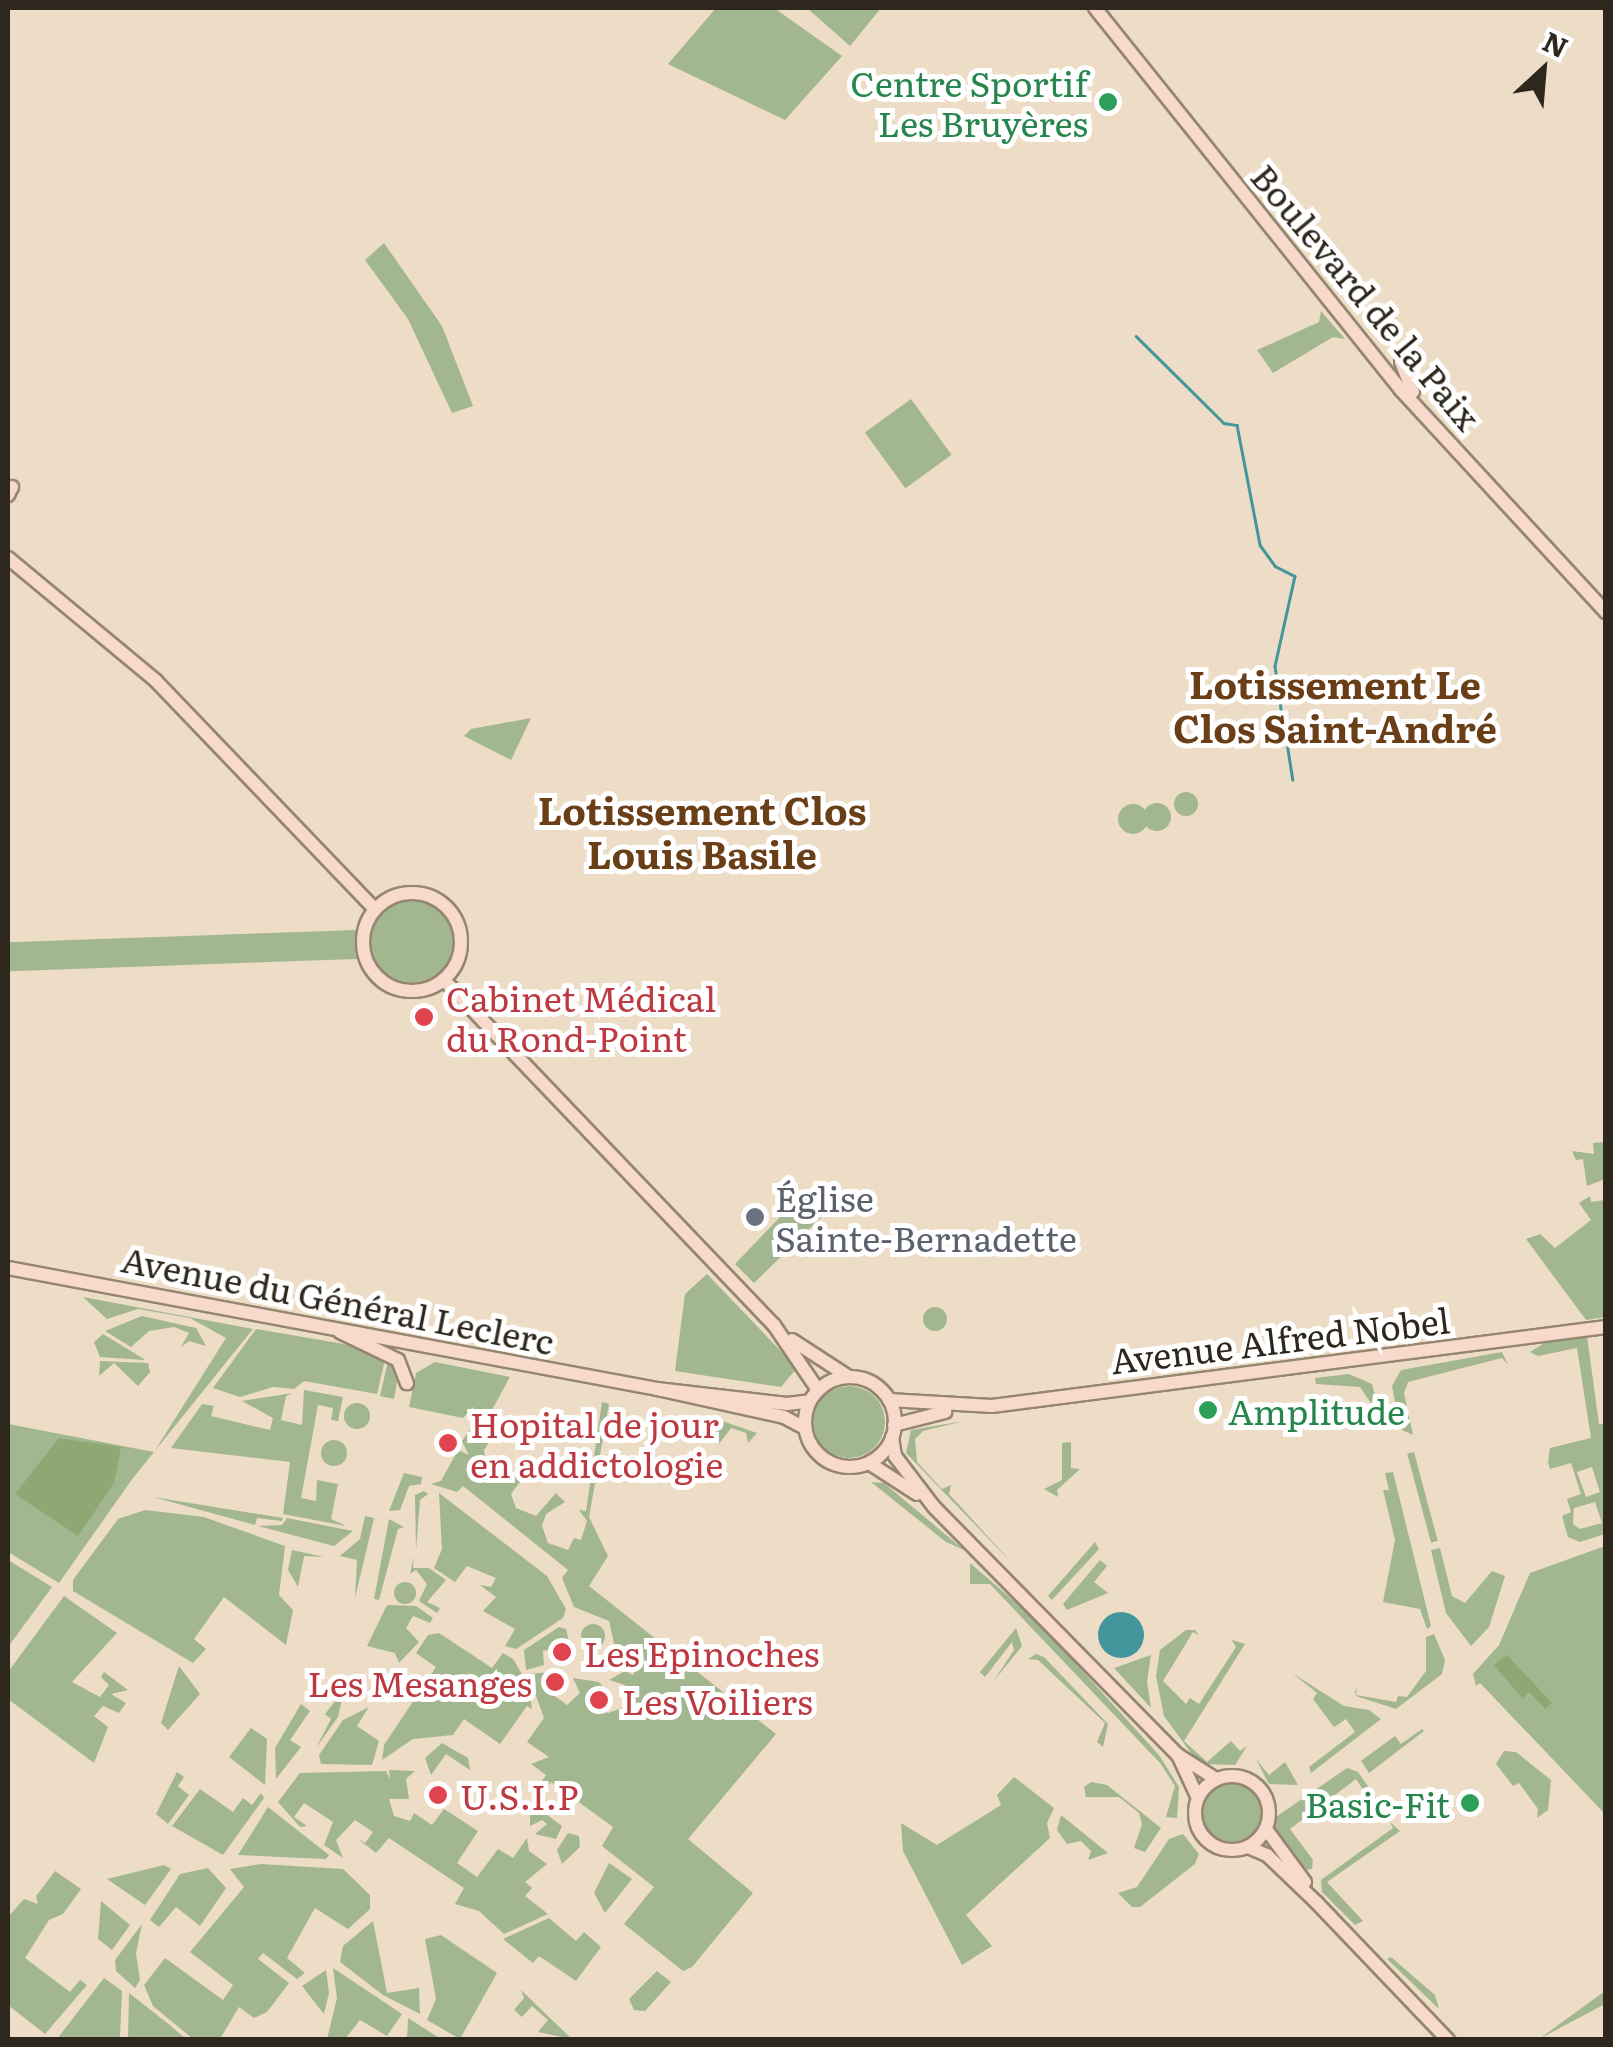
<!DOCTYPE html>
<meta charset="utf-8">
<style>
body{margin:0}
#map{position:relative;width:1613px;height:2047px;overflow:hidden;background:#edddc6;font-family:Literata,serif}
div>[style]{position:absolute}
.green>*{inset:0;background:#a2b690;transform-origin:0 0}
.round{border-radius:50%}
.forest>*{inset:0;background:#8da873}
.water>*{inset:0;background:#44969d}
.stream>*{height:2.5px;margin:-1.25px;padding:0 1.25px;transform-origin:1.25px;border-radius:1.25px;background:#44969d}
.roads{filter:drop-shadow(2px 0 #958671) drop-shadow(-2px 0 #958671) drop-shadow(0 2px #958671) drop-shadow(0 -2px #958671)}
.secondary>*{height:12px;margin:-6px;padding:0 6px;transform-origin:6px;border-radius:6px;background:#f7dacb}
.secondary>.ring{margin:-6px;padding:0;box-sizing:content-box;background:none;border:12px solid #f7dacb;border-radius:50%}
.dots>*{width:28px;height:28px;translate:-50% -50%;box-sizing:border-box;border:5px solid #fff;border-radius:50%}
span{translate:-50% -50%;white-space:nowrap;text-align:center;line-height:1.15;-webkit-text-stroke:10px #fff;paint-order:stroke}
.leisure-label{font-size:35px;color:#27864d}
.right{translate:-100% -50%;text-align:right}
.left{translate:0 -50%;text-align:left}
.street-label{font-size:35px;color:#2d271e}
.health-label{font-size:35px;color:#be3a42}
.worship-label{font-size:35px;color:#5b616d}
.neighbourhood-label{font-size:38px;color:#6a3f18;font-weight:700}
.frame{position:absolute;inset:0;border:10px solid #2d271e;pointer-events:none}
.north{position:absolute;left:1493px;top:20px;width:100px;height:100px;-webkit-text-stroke:8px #fff;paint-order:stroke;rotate:26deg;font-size:28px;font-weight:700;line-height:40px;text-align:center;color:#2d271e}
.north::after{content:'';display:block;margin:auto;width:35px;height:45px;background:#2d271e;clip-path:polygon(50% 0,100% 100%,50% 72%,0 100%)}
</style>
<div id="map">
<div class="green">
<i style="clip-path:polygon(716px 8px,774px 8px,842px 56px,785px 120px,668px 64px)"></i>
<i style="clip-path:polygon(807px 8px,881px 8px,850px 46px)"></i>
<i style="clip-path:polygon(384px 243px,442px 326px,473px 406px,452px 413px,408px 319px,365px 260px)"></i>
<i style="clip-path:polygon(1321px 311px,1345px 339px,1333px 337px,1273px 373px,1257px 350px,1319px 322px)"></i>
<i style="left:911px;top:399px;width:69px;height:57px;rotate:54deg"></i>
<i style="clip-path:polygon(531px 718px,511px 760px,464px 736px,471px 729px)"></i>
<i class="round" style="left:1174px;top:792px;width:24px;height:24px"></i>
<i class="round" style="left:1143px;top:803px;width:28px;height:28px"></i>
<i class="round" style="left:1118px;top:804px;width:30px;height:30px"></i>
<i class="round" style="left:370px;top:901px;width:86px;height:86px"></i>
<i style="left:356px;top:930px;width:29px;height:348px;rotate:88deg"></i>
<i style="clip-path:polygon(1605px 1142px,1605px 1179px,1587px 1186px,1583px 1159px,1576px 1160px,1572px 1151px,1594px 1154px,1593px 1143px)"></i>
<i style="clip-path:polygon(1590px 1196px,1591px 1202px,1605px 1200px,1606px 1317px,1586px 1320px,1526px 1239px,1540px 1234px,1555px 1248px,1591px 1220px,1579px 1203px)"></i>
<i style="clip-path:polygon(838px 1201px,754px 1283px,735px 1264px,781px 1216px)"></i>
<i style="clip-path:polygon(707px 1274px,797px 1368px,781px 1387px,675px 1371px,685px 1294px)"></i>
<i style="clip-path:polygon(83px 1297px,253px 1329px,133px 1478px,59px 1583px,8px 1552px,8px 1424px,154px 1452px,226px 1338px,190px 1318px,138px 1309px,107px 1319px)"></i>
<i class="round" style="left:923px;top:1307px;width:24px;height:24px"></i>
<i style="clip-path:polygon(142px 1316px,196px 1328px,206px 1346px,189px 1341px,181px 1347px,189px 1333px,174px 1327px,149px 1331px,131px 1347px,105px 1331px)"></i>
<i style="clip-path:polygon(256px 1329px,344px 1344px,385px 1360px,377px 1394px,304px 1381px,294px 1389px,273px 1387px,240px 1397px,213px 1388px)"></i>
<i style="clip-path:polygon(103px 1334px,144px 1359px,144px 1360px,100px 1357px,94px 1342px)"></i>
<i style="clip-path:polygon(evenodd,1587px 1336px,1599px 1424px,1605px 1424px,1605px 1534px,1580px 1542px,1568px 1537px,1562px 1516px,1571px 1512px,1567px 1499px,1581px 1494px,1571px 1463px,1550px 1469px,1548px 1462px,1550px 1448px,1591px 1438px,1577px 1348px,1538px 1356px,1530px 1352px,1546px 1342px,1587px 1336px,1592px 1467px,1600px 1492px,1586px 1497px,1577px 1472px,1592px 1467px,1587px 1336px,1595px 1502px,1602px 1523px,1580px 1529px,1573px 1524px,1574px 1508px,1595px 1502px)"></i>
<i style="clip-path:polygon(1502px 1352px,1508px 1365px,1502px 1358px,1408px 1382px,1404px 1393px,1413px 1435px,1400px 1429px,1392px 1386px,1401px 1370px)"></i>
<i style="clip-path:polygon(100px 1361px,148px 1363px,150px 1372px,138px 1386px,114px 1363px,99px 1376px)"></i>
<i style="clip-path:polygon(388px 1361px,399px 1371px,394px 1399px,380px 1396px)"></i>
<i style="clip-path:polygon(435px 1362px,510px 1377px,487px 1419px,502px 1422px,501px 1436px,495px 1433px,484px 1450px,486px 1464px,513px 1476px,526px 1463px,546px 1478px,525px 1475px,511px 1494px,516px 1508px,536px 1516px,556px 1493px,565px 1502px,546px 1514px,542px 1526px,548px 1543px,568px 1550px,574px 1538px,581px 1540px,587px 1521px,579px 1510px,586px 1511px,602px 1402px,609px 1404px,589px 1517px,608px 1556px,589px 1586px,776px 1734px,688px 1839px,753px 1893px,692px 1967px,683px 1971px,624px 1924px,654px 1887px,602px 1846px,613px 1827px,551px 1782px,540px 1798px,534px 1793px,546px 1775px,531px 1764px,549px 1757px,527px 1742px,544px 1718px,528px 1674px,551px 1672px,545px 1689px,567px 1705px,580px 1693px,573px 1678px,599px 1682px,603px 1687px,591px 1697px,594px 1707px,608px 1713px,622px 1708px,629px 1694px,625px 1685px,609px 1680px,625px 1671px,633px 1675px,640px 1661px,615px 1648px,609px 1621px,574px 1607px,562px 1578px,568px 1570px,463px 1486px,457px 1492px,431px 1484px,441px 1481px,458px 1450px,469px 1455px,462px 1441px,479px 1416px,473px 1407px,463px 1418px,409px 1407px,416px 1373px)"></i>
<i style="clip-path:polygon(1349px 1374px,1372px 1384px,1381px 1418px,1360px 1387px,1316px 1384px,1315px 1378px)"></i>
<i class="round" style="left:813px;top:1386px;width:72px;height:72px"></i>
<i style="clip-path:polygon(304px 1390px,343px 1397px,338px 1421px,331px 1420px,333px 1408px,318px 1405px,301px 1498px,316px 1501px,317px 1480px,338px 1484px,331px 1519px,346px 1526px,283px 1514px,290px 1462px,171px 1448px,202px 1404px,214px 1406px,211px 1416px,270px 1430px,273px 1418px,242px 1401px,293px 1393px,286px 1396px,281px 1420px,302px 1425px)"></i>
<i class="round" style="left:344px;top:1403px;width:26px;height:26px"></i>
<i style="clip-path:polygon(713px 1421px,725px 1422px,757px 1433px,748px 1443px,746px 1433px,731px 1428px,719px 1444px)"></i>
<i style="clip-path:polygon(964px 1421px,923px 1431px,915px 1439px,917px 1462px,942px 1489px,951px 1485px,949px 1494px,1014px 1565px,906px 1453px,911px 1430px)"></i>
<i class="round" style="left:321px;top:1440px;width:26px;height:26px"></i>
<i style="clip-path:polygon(1071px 1442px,1071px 1468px,1080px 1469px,1057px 1490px,1058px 1497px,1044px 1489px,1062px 1480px,1062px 1443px)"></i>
<i style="left:1414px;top:1452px;width:92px;height:7px;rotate:75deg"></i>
<i style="clip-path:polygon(1393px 1472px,1431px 1626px,1427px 1629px,1420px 1609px,1383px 1602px,1395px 1540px,1383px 1490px,1389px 1490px,1385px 1473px)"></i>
<i style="clip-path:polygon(404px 1473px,422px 1477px,421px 1484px,409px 1486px,400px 1510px,389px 1511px)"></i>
<i style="clip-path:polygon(871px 1482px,884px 1483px,964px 1550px,946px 1542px)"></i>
<i style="clip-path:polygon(424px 1491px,428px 1494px,420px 1500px,416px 1550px,415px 1495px)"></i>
<i style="clip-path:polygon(439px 1493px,547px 1576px,566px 1609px,563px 1618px,516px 1649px,505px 1646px,515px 1629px,483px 1611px,496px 1597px,480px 1585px,491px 1587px,496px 1578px,467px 1566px,455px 1582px,434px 1568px,442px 1549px)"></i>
<i style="clip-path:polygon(153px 1497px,283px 1518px,282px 1521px,257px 1518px,255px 1525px)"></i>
<i style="clip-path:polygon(145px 1510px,204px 1517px,285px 1546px,279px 1595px,293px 1610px,286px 1645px,224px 1597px,194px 1639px,206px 1649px,193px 1663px,73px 1591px,73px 1580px,118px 1519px)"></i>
<i style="clip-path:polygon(365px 1516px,374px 1518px,355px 1598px,357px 1560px,340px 1556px,360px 1539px)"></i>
<i style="clip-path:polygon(287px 1518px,353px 1531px,334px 1546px,258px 1526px,282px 1525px)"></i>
<i style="clip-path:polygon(389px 1519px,404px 1527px,398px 1529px,379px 1600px,374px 1599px)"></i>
<i style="clip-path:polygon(1095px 1542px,1099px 1549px,1052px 1600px,1048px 1596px)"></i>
<i style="clip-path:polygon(1605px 1546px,1605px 1814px,1480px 1683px,1476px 1686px,1473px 1674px,1499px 1645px,1530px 1573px)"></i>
<i style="clip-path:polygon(1440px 1548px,1452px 1596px,1465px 1603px,1492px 1571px,1505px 1576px,1489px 1627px,1471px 1646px,1446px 1613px,1431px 1550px)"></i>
<i style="clip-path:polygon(292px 1550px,324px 1557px,304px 1556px,298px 1587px,288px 1570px)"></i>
<i style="clip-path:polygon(414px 1556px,413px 1568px,429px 1568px,446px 1580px,427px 1602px,440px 1608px,437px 1613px,419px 1601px,427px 1584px,416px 1570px,410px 1574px)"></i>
<i style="clip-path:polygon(8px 1560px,52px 1587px,8px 1647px)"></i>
<i style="clip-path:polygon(1100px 1560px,1107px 1566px,1094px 1582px,1108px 1593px,1067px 1610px,1063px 1604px)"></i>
<i style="clip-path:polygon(970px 1563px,1037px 1621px,1159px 1755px,1179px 1787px,1177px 1818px,1166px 1817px,1175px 1786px,1160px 1763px,990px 1584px,970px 1584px)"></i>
<i class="round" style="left:394px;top:1582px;width:22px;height:22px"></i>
<i style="clip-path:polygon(64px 1596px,117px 1633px,72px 1682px,100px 1697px,109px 1685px,101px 1677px,104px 1672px,128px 1690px,111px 1694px,126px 1703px,119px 1713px,103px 1706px,94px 1716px,108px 1727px,94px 1763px,8px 1699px,8px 1672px)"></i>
<i style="clip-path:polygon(387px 1605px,416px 1606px,433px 1618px,430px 1623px,413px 1616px,406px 1628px,419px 1642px,399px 1663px,395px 1653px,367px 1646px)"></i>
<i class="round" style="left:581px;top:1624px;width:24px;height:24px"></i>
<i style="clip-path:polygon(559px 1627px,566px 1629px,570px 1646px,543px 1651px,544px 1665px,526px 1670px,524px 1650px)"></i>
<i style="clip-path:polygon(1016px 1628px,1022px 1646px,993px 1682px,1014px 1650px,1012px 1642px,985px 1677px,980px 1672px)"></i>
<i style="clip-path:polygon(1186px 1630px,1195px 1630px,1199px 1635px,1193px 1632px,1163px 1681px,1186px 1704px,1190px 1698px,1199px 1704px,1236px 1647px,1232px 1640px,1245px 1644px,1184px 1741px,1207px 1762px,1231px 1741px,1240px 1751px,1247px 1746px,1235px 1765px,1202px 1764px,1191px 1753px,1164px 1716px,1156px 1676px,1160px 1650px)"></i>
<i style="clip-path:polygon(439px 1633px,492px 1668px,503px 1653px,513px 1659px,529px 1686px,532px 1709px,527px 1706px,500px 1744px,464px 1719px,453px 1735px,413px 1739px,382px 1760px,384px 1745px,436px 1667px,416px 1653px,428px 1635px)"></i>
<i style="clip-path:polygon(1434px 1634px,1445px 1660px,1442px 1674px,1396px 1709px,1356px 1696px,1355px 1692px,1357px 1688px,1356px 1695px,1396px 1702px,1398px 1696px,1407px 1697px,1426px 1671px,1426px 1637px)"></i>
<i style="clip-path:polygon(1036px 1654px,1044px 1657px,1108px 1724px,1103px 1747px,1097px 1742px,1105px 1723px,1038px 1660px,1028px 1659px)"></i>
<i style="clip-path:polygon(1151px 1655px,1147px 1682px,1151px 1708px,1114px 1668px)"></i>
<i style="clip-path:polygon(179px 1666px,200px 1694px,168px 1730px,161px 1723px)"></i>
<i style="clip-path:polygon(1292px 1673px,1344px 1706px,1369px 1710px,1381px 1719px,1311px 1773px,1309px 1767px,1355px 1732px,1346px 1719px,1334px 1727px,1313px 1699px,1317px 1693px)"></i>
<i style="clip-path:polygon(344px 1690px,338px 1717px,316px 1748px,331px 1719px,325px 1714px)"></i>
<i style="clip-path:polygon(301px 1704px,310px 1711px,290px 1740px,301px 1747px,276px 1779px,275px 1748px)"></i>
<i style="clip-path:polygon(369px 1707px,357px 1726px,379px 1741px,372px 1765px,321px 1764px,319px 1755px,343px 1720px)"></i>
<i style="clip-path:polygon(251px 1728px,267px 1739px,265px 1785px,229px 1757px)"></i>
<i style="clip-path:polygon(1422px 1729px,1424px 1731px,1369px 1773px,1361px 1761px,1395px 1736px,1401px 1744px)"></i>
<i style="clip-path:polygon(442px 1743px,468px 1758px,470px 1770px,446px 1754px,431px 1775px,425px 1758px)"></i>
<i style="clip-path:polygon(1504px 1751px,1516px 1752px,1551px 1780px,1548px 1810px,1452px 1880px,1537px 1818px,1538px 1809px,1519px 1783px,1513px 1786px,1496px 1764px)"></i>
<i style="clip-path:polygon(1256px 1759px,1269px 1775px,1285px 1762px,1298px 1785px,1269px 1784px)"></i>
<i style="clip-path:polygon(1347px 1768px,1358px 1772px,1386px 1812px,1381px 1817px,1356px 1779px,1290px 1829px,1313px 1860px,1312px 1869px,1302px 1871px,1271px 1829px,1273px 1819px)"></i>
<i style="clip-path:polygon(389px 1770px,415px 1771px,406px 1779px,409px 1799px,389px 1799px,394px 1816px,410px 1821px,414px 1813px,432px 1825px,444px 1809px,478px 1831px,457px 1863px,477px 1877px,498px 1849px,513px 1858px,527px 1838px,529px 1851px,547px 1864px,525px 1882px,532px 1888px,525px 1896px,548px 1914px,504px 1934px,479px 1911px,455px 1904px,464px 1888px,389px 1838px,376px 1853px,357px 1838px,365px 1843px,373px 1832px,355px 1820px,336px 1840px,343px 1858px,324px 1845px,333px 1822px,304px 1803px,294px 1817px,307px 1826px,300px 1827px,278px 1802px,300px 1773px,386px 1771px,390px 1779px)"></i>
<i style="clip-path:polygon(177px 1772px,184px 1777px,178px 1786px,189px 1795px,168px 1824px,156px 1814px)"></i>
<i style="clip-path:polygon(1014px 1777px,1054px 1808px,1047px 1823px,1050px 1838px,966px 1915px,992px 1946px,962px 1965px,903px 1851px,901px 1823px,937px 1845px,1001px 1805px,997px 1795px)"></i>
<i class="round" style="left:1201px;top:1781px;width:62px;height:62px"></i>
<i style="clip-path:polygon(1091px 1782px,1107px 1785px,1161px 1828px,1145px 1852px,1134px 1848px,1142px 1824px,1139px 1813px,1119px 1797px,1086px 1797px,1084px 1787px)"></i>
<i style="clip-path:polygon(200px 1789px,233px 1812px,243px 1798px,252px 1805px,261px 1793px,264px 1798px,223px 1855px,172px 1826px)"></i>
<i style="clip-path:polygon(268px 1807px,329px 1855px,326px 1859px,238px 1855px)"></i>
<i style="clip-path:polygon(539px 1809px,562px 1826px,556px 1839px,535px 1834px,547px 1824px,542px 1820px,530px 1826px,530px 1811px)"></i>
<i style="clip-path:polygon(1061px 1815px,1108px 1853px,1088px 1860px,1091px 1851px,1081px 1841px,1067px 1844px,1057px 1830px)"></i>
<i style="clip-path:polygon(1390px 1822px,1400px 1831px,1327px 1882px,1363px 1921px,1355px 1925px,1322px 1892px,1321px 1880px,1393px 1828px)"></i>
<i style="clip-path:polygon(568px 1833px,579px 1836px,580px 1847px,562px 1864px,557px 1850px)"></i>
<i style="clip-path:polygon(1183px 1834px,1199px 1854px,1195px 1864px,1140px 1907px,1132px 1907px,1118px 1893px,1137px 1887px,1169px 1839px)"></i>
<i style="clip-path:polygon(609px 1863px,632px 1879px,605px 1913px,594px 1893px)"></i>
<i style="clip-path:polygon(261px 1864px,343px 1869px,370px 1895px,370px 1909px,348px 1929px,315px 1908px,287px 1958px,305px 1973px,297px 1979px,263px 1953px,258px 1959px,289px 1983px,267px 2012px,254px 2018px,239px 2007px,220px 2039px,193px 2039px,153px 2006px,144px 1985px,165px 1958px,223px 2000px,233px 1985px,190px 1952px,244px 1887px,230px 1869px)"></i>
<i style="clip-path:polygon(164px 1865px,171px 1869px,145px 1905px,107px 1879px)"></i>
<i style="clip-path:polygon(208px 1868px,226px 1888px,200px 1926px,176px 1907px,159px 1927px,150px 1920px,180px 1874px)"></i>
<i style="clip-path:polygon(55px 1871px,81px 1889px,63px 1914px,49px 1920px,25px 1958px,70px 1992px,80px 1980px,87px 1985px,45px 2034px,8px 2005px,8px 1917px,24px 1899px,38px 1904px,36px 1896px)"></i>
<i style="clip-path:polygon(101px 1901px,130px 1925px,112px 1950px,98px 1939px)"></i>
<i style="clip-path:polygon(549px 1918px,576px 1941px,584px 1932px,601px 1947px,576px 1981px,539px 1956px,533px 1963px,503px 1939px)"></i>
<i style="clip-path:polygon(373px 1921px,387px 1993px,419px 1988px,420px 2014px,383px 1995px,340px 1962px,343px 1946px)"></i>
<i style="clip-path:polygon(142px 1924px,136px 1953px,140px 1980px,135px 1988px,116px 1971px,115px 1960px)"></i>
<i style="clip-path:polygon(441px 1935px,497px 1973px,460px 2039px,427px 2020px,436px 1999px,425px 1939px)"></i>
<i style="clip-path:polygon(1391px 1957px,1435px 1995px,1439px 2009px,1387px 1959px)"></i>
<i style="clip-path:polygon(333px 1968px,402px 2014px,387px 2036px,360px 2020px,345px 2039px,327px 2039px,337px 1998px)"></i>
<i style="clip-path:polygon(326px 1970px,329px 1993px,324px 2014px,302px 1986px)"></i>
<i style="clip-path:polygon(657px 1971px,671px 1982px,645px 2011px,634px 2010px,629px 1999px)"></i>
<i style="clip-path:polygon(104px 1978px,122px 1991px,120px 2037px,57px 2039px)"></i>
<i style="clip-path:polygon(521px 1990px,550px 2018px,572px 2039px,538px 2032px,548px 2020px,532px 2006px,522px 2017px,514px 2010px,524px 1998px)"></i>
<i style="clip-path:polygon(1605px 1991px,1605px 2004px,1539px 2039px)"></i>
<i style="clip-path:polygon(129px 1993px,171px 2026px,186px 2039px,128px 2039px)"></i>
<i style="clip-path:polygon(408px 2018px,441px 2039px,407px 2039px)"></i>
</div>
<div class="forest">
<i style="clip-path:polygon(59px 1438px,121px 1447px,114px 1483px,78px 1536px,15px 1494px)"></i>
<i style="clip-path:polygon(1507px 1655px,1552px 1703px,1545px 1709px,1529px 1692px,1523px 1699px,1494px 1665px)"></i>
</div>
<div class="water">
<i class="round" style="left:1098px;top:1612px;width:46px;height:46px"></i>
</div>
<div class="stream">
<i style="left:1136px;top:336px;width:124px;rotate:44.7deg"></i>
<i style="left:1224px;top:423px;width:13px;rotate:9deg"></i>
<i style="left:1237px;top:425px;width:122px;rotate:79.1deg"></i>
<i style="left:1260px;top:545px;width:26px;rotate:54deg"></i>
<i style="left:1275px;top:566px;width:22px;rotate:27deg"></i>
<i style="left:1295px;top:576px;width:92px;rotate:102.5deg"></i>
<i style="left:1275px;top:666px;width:58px;rotate:82deg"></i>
<i style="left:1287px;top:743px;width:37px;rotate:81deg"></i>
</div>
<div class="roads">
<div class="secondary">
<i style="left:1095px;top:8px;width:488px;rotate:51.3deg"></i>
<i style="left:1400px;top:389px;width:304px;rotate:47.3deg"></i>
<i style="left:1401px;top:362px;width:32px;rotate:68deg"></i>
<i style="left:8px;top:495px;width:9px;rotate:-63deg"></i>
<i style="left:8px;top:558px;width:192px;rotate:39.7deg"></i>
<i style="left:156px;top:681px;width:316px;rotate:46.2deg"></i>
<i class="ring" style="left:363px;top:893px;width:86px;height:86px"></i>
<i style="left:444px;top:980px;width:477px;rotate:46.3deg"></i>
<i style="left:774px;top:1325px;width:78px;rotate:55.9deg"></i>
<i style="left:8px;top:1268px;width:660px;rotate:10.56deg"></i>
<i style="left:657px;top:1389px;width:130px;rotate:12.4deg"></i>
<i style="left:784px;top:1417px;width:24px;rotate:28deg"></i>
<i style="left:340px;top:1332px;width:64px;rotate:25.8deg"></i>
<i style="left:398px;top:1360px;width:25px;rotate:69deg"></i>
<i style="left:792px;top:1340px;width:68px;rotate:33deg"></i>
<i class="ring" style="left:805px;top:1377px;width:78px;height:78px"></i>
<i style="left:657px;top:1389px;width:131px;rotate:6.6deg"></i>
<i style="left:787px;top:1404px;width:23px;rotate:-7deg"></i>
<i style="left:889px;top:1400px;width:103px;rotate:3.3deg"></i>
<i style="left:992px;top:1406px;width:619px;rotate:-7.33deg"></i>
<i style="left:894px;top:1425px;width:53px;rotate:-14.3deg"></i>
<i style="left:892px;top:1437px;width:19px;rotate:81deg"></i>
<i style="left:895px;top:1456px;width:64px;rotate:52.6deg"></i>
<i style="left:934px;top:1507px;width:348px;rotate:45.5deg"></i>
<i style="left:1178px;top:1755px;width:45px;rotate:32.3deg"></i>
<i style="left:869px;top:1463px;width:57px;rotate:32.9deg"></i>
<i style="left:1178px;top:1755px;width:47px;rotate:65.1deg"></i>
<i class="ring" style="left:1195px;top:1776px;width:62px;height:62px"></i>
<i style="left:1266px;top:1829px;width:66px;rotate:53.7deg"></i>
<i style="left:1248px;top:1847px;width:21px;rotate:23deg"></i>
<i style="left:1267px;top:1855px;width:69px;rotate:43.8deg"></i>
<i style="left:1317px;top:1903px;width:190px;rotate:46.3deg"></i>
</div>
</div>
<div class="dots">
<i style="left:1108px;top:102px;background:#2e9e5b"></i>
<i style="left:424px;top:1017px;background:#e0444e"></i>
<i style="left:755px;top:1217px;background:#6b7280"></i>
<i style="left:1208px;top:1410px;background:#2e9e5b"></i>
<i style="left:448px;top:1443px;background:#e0444e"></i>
<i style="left:562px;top:1652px;background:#e0444e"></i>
<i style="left:555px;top:1682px;background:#e0444e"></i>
<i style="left:599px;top:1700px;background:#e0444e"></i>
<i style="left:438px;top:1795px;background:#e0444e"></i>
<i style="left:1470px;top:1803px;background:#2e9e5b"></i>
</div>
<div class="leisure-label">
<span class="right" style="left:1088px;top:102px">Centre Sportif<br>Les Bruyères</span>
<span class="left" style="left:1228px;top:1410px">Amplitude</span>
<span class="right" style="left:1450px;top:1803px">Basic-Fit</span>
</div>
<div class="street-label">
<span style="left:1367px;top:296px;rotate:50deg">Boulevard de la Paix</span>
<span style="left:338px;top:1299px;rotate:11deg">Avenue du Général Leclerc</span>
<span style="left:1280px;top:1339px;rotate:-7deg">Avenue Alfred Nobel</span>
</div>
<div class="health-label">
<span class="left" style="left:446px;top:1017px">Cabinet Médical<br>du Rond-Point</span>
<span class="left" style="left:470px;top:1443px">Hopital de jour<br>en addictologie</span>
<span class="left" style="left:584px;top:1652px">Les Epinoches</span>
<span class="right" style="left:532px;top:1682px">Les Mesanges</span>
<span class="left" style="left:622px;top:1700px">Les Voiliers</span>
<span class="left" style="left:460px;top:1795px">U.S.I.P</span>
</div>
<div class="worship-label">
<span class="left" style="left:775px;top:1217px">Église<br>Sainte-Bernadette</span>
</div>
<div class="neighbourhood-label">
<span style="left:1335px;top:705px">Lotissement Le<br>Clos Saint-André</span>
<span style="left:702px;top:831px">Lotissement Clos<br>Louis Basile</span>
</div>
<div class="frame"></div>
<div class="north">N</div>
</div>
